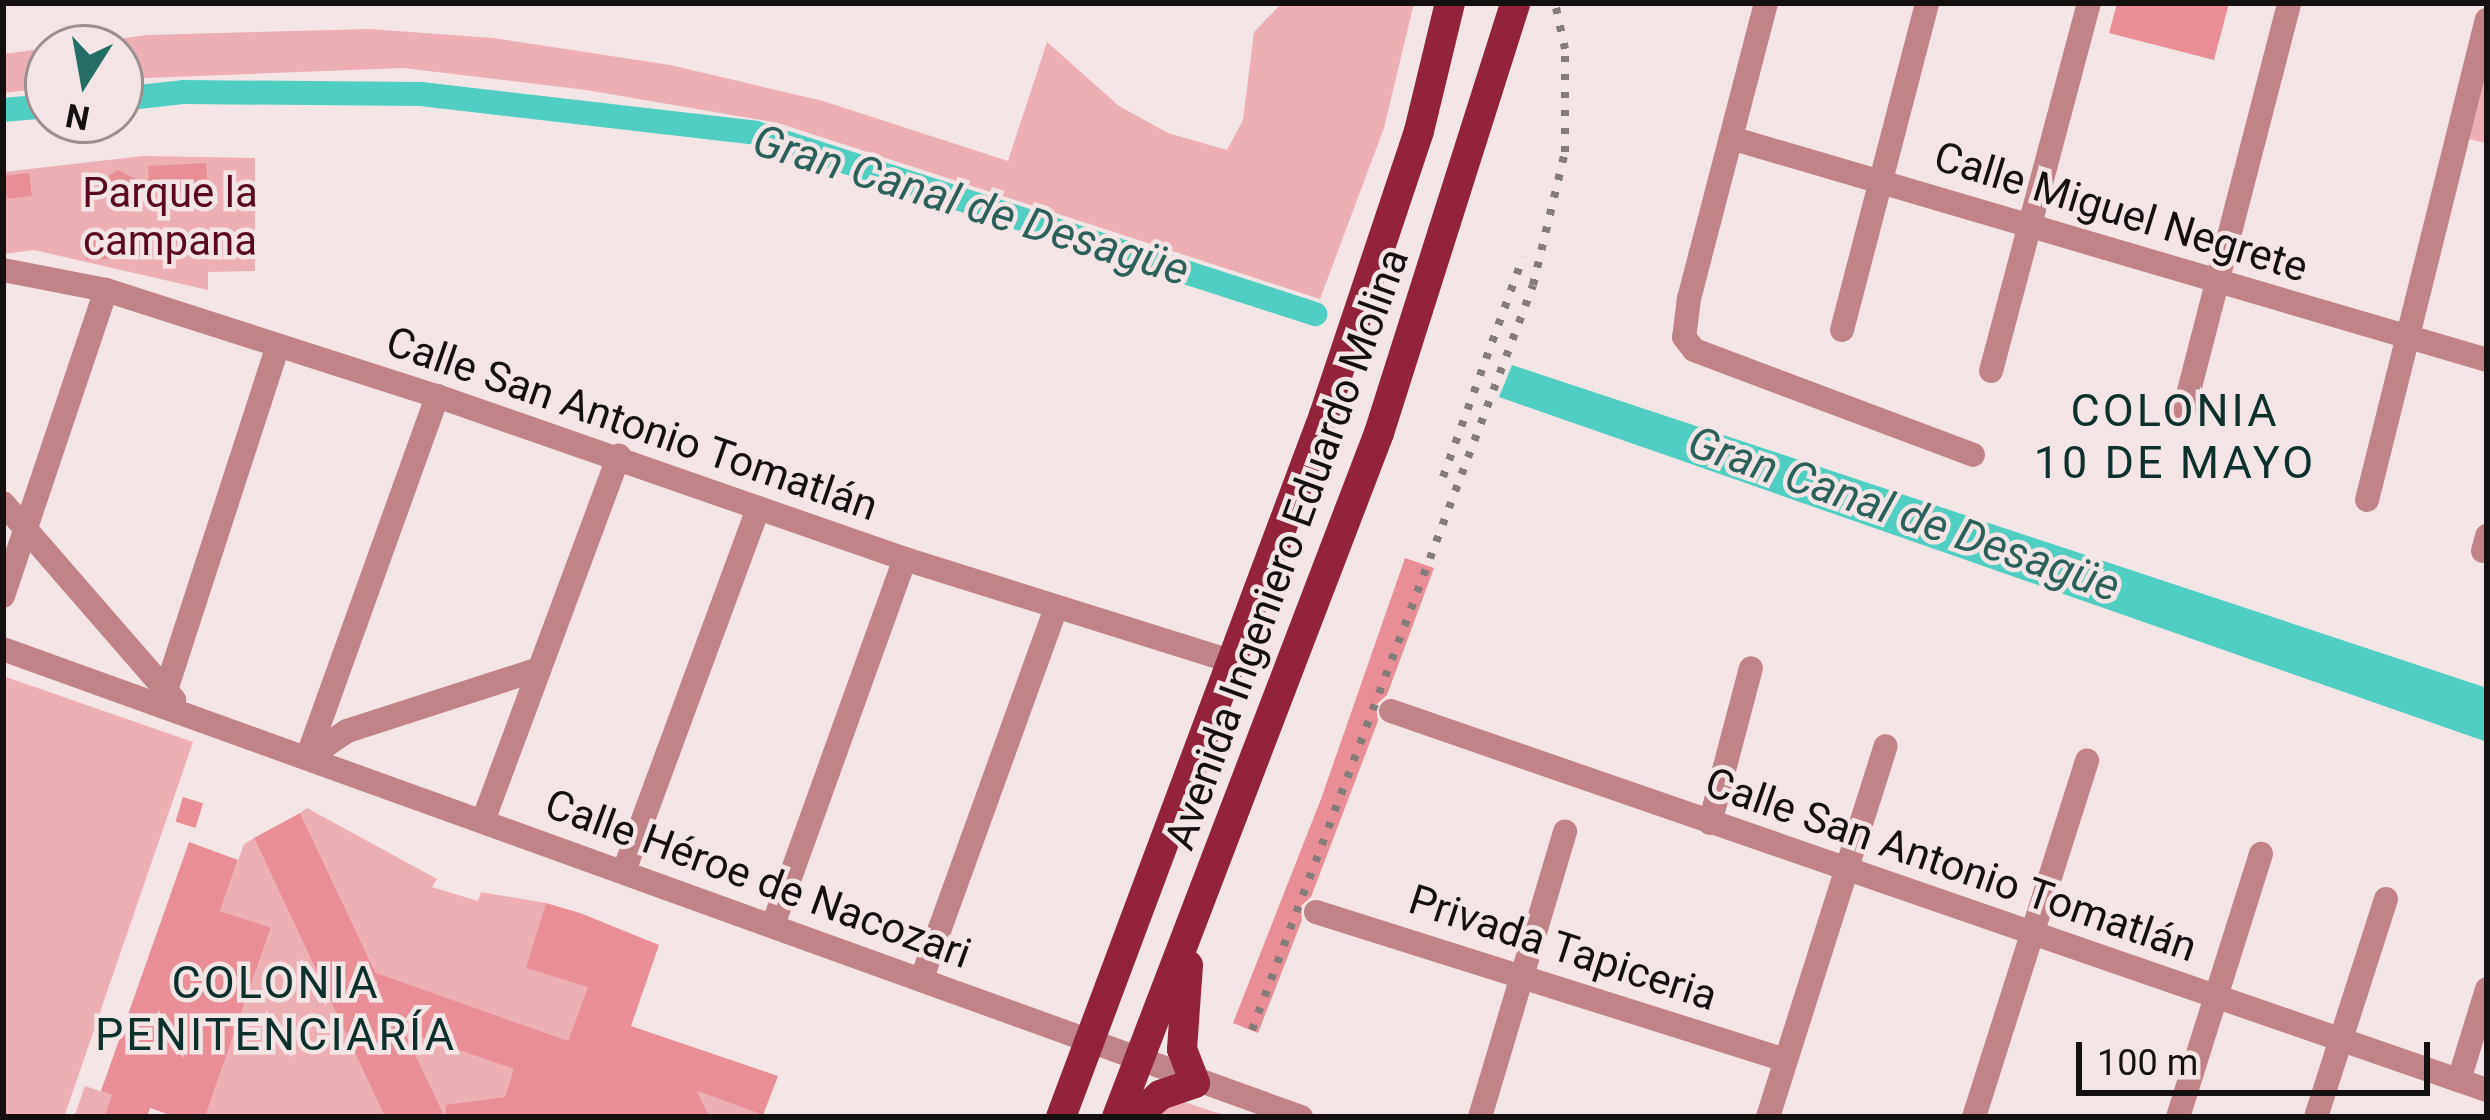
<!DOCTYPE html>
<meta charset="utf-8">
<style>
body{margin:0}
#map{position:relative;width:2490px;height:1120px;overflow:hidden;background:#f3e5e5;font-family:Roboto,sans-serif}
div>[style]{position:absolute}
.green>*{inset:0;background:#edafb4}
.water>*{inset:0;background:#50cec1}
.canal>*{height:24px;margin:-12px;padding:0 12px;transform-origin:12px;border-radius:12px;background:#50cec1}
.building>*{inset:0;background:#e98d96;transform-origin:0 0}
.minor>*{height:24px;margin:-12px;padding:0 12px;transform-origin:12px;border-radius:12px;background:#c18388}
.major>*{height:30px;margin:-15px;padding:0 15px;transform-origin:15px;border-radius:15px;background:#92233a}
.rail>*{height:8px;margin-top:-4px;transform-origin:0;background:repeating-linear-gradient(90deg,#847b7b 0 6px,transparent 0 18px)}
span{translate:-50% -50%;white-space:nowrap;text-align:center;line-height:1.15;-webkit-text-stroke:9px #f3e5e5;paint-order:stroke}
.park-label{font-size:42px;color:#5c081e}
.street-label{font-size:42px;color:#151010}
.water-label{font-size:45px;color:#2c605a;font-style:italic}
.neighbourhood-label{font-size:45px;color:#0d302c;letter-spacing:3px}
.frame{position:absolute;inset:0;border:6px solid #151010;pointer-events:none}
.north{position:absolute;left:24px;top:24px;width:120px;height:120px;box-sizing:border-box;background:#f3e5e5;border:3px solid #9a9090;border-radius:50%;rotate:191deg;font-size:33px;font-weight:700;line-height:48px;text-align:center;color:#151010}
.north::after{content:'';display:block;margin:auto;width:42px;height:54px;background:#256e66;clip-path:polygon(50% 0,100% 100%,50% 72%,0 100%)}
.scale{position:absolute;left:2076px;top:1042px;width:354px;height:54px;box-sizing:border-box;border:6px solid #151010;border-top:0;padding-left:15px;font-size:36px;line-height:42px;white-space:nowrap;color:#151010;-webkit-text-stroke:9px #f3e5e5;paint-order:stroke}
</style>
<div id="map">
<div class="green">
<i style="clip-path:polygon(1282px 3px,1414px 3px,1384px 128px,1320px 299px,778px 123px,586px 90px,403px 68px,120px 79px,120px 48px,49px 48px,148px 35px,369px 29px,493px 38px,670px 65px,823px 101px,1008px 161px,1047px 42px,1119px 106px,1168px 133px,1227px 150px,1243px 120px,1254px 32px)"></i>
<i style="clip-path:polygon(48px 48px,48px 88px,3px 93px,3px 54px)"></i>
<i style="clip-path:polygon(2487px 56px,2487px 143px,2468px 139px)"></i>
<i style="clip-path:polygon(143px 156px,255px 158px,255px 271px,208px 272px,208px 290px,34px 250px,3px 254px,3px 172px)"></i>
<i style="clip-path:polygon(3px 676px,193px 742px,64px 1117px,3px 1117px)"></i>
<i style="clip-path:polygon(307px 808px,437px 879px,432px 887px,478px 901px,481px 892px,546px 903px,527px 968px,611px 926px,540px 1117px,445px 1117px,300px 813px)"></i>
<i style="clip-path:polygon(254px 838px,385px 1117px,205px 1117px,271px 929px,220px 911px,244px 844px)"></i>
<i style="clip-path:polygon(85px 1086px,112px 1095px,104px 1117px,74px 1117px)"></i>
<i style="clip-path:polygon(697px 1091px,763px 1115px,770px 1117px,710px 1117px)"></i>
<i style="clip-path:polygon(1181px 1101px,1230px 1117px,1152px 1117px)"></i>
</div>
<div class="water">
<i style="clip-path:polygon(1512px 365px,2487px 688px,2487px 742px,1499px 397px)"></i>
</div>
<div class="canal">
<i style="left:120px;top:99px;width:63px;rotate:-6.3deg"></i>
<i style="left:183px;top:92px;width:238px;rotate:0.5deg"></i>
<i style="left:421px;top:94px;width:337px;rotate:6.6deg"></i>
<i style="left:756px;top:133px;width:588px;rotate:17.94deg"></i>
<i style="left:3px;top:110px;width:45px;rotate:-5.1deg"></i>
</div>
<div class="building">
<i style="clip-path:polygon(2117px 3px,2229px 3px,2214px 60px,2109px 33px)"></i>
<i style="clip-path:polygon(206px 163px,208px 190px,127px 194px,120px 199px,107px 192px,106px 178px,118px 170px,149px 186px,148px 166px)"></i>
<i style="left:29px;top:173px;width:23px;height:25px;rotate:83deg"></i>
<i style="left:154px;top:234px;width:23px;height:69px;rotate:88deg"></i>
<i style="clip-path:polygon(1405px 558px,1434px 568px,1387px 695px,1376px 705px,1378px 721px,1311px 897px,1301px 906px,1302px 920px,1258px 1033px,1233px 1023px,1321px 799px)"></i>
<i style="left:183px;top:797px;width:21px;height:26px;rotate:17deg"></i>
<i style="clip-path:polygon(300px 813px,376px 973px,568px 1041px,588px 987px,526px 968px,546px 903px,580px 913px,659px 945px,631px 1026px,778px 1076px,763px 1115px,697px 1091px,710px 1117px,446px 1117px,446px 1105px,505px 1097px,514px 1069px,404px 1031px,445px 1117px,385px 1117px,254px 838px)"></i>
<i style="clip-path:polygon(189px 842px,238px 860px,220px 911px,271px 928px,205px 1117px,176px 1117px,150px 1108px,147px 1117px,104px 1117px,112px 1095px,101px 1091px)"></i>
</div>
<div class="minor">
<i style="left:1766px;top:3px;width:305px;rotate:104.6deg"></i>
<i style="left:1689px;top:298px;width:39px;rotate:97deg"></i>
<i style="left:1684px;top:337px;width:16px;rotate:52deg"></i>
<i style="left:1694px;top:350px;width:298px;rotate:20.6deg"></i>
<i style="left:1731px;top:138px;width:788px;rotate:16.36deg"></i>
<i style="left:3px;top:270px;width:105px;rotate:11deg"></i>
<i style="left:106px;top:290px;width:348px;rotate:17.8deg"></i>
<i style="left:437px;top:396px;width:496px;rotate:19.2deg"></i>
<i style="left:905px;top:559px;width:344px;rotate:17.4deg"></i>
<i style="left:1842px;top:330px;width:338px;rotate:-75.4deg"></i>
<i style="left:1991px;top:371px;width:381px;rotate:-75.1deg"></i>
<i style="left:2183px;top:414px;width:424px;rotate:-75.5deg"></i>
<i style="left:2367px;top:500px;width:495px;rotate:-76deg"></i>
<i style="left:3px;top:503px;width:261px;rotate:49deg"></i>
<i style="left:2483px;top:551px;width:16px;rotate:-75deg"></i>
<i style="left:3px;top:596px;width:323px;rotate:-71.4deg"></i>
<i style="left:3px;top:649px;width:1380px;rotate:19.83deg"></i>
<i style="left:166px;top:690px;width:362px;rotate:-72deg"></i>
<i style="left:1391px;top:711px;width:1160px;rotate:19.08deg"></i>
<i style="left:309px;top:757px;width:46px;rotate:-34.4deg"></i>
<i style="left:347px;top:731px;width:202px;rotate:-17.9deg"></i>
<i style="left:307px;top:758px;width:385px;rotate:-70.2deg"></i>
<i style="left:483px;top:821px;width:390px;rotate:-69.6deg"></i>
<i style="left:1710px;top:823px;width:160px;rotate:-75.2deg"></i>
<i style="left:624px;top:871px;width:387px;rotate:-69.7deg"></i>
<i style="left:1316px;top:912px;width:492px;rotate:17.5deg"></i>
<i style="left:773px;top:925px;width:389px;rotate:-70.2deg"></i>
<i style="left:922px;top:978px;width:394px;rotate:-70.1deg"></i>
<i style="left:2459px;top:1080px;width:95px;rotate:-72.9deg"></i>
<i style="left:1480px;top:1117px;width:298px;rotate:-73.4deg"></i>
<i style="left:1768px;top:1117px;width:389px;rotate:-72.4deg"></i>
<i style="left:1974px;top:1117px;width:374px;rotate:-72.4deg"></i>
<i style="left:2178px;top:1117px;width:276px;rotate:-72.5deg"></i>
<i style="left:2316px;top:1117px;width:229px;rotate:-72.2deg"></i>
</div>
<div class="major">
<i style="left:1061px;top:1117px;width:750px;rotate:-69.46deg"></i>
<i style="left:1324px;top:415px;width:299px;rotate:-71.5deg"></i>
<i style="left:1419px;top:131px;width:132px;rotate:-76.4deg"></i>
<i style="left:1117px;top:1117px;width:732px;rotate:-69.04deg"></i>
<i style="left:1379px;top:433px;width:451px;rotate:-72.4deg"></i>
<i style="left:1135px;top:1117px;width:33px;rotate:-41deg"></i>
<i style="left:1160px;top:1095px;width:37px;rotate:-19deg"></i>
<i style="left:1195px;top:1083px;width:36px;rotate:-111deg"></i>
<i style="left:1182px;top:1049px;width:84px;rotate:-85.9deg"></i>
</div>
<div class="rail">
<i style="left:1443px;top:477px;width:234px;rotate:-70deg"></i>
<i style="left:1252px;top:1030px;width:796px;rotate:-69.33deg"></i>
<i style="left:1533px;top:285px;width:137px;rotate:-76.5deg"></i>
<i style="left:1565px;top:152px;width:103px;rotate:-90deg"></i>
<i style="left:1565px;top:49px;width:47px;rotate:-102.3deg"></i>
</div>
<div class="park-label">
<span style="left:170px;top:217px">Parque la<br>campana</span>
</div>
<div class="street-label">
<span style="left:2121px;top:212px;rotate:17deg">Calle Miguel Negrete</span>
<span style="left:632px;top:424px;rotate:19deg">Calle San Antonio Tomatlán</span>
<span style="left:1287px;top:549px;rotate:-70deg">Avenida Ingeniero Eduardo Molina</span>
<span style="left:1951px;top:865px;rotate:19deg">Calle San Antonio Tomatlán</span>
<span style="left:758px;top:879px;rotate:20deg">Calle Héroe de Nacozari</span>
<span style="left:1563px;top:948px;rotate:18deg">Privada Tapiceria</span>
</div>
<div class="water-label">
<span style="left:971px;top:205px;rotate:17deg">Gran Canal de Desagüe</span>
<span style="left:1904px;top:514px;rotate:19deg">Gran Canal de Desagüe</span>
</div>
<div class="neighbourhood-label">
<span style="left:2175px;top:437px">COLONIA<br>10 DE MAYO</span>
<span style="left:276px;top:1009px">COLONIA<br>PENITENCIARÍA</span>
</div>
<div class="frame"></div>
<div class="north">N</div>
<div class="scale">100 m</div>
</div>
